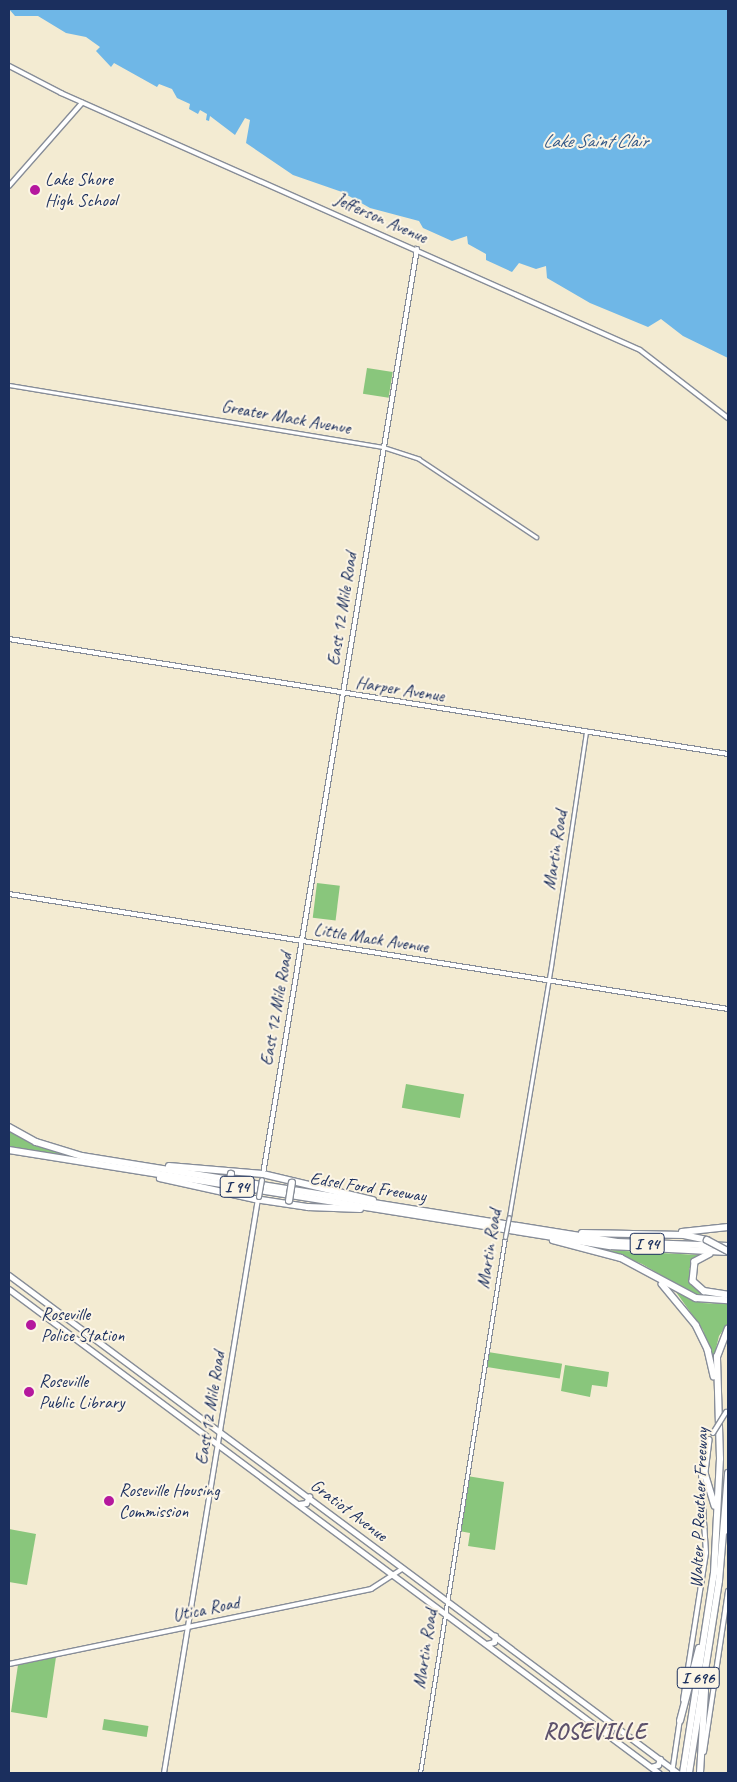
<!DOCTYPE html>
<style>
body{margin:0}
#map{position:relative;width:737px;height:1782px;overflow:hidden;background:#f3ebd2;font-family:Caveat,sans-serif}
div>[style]{position:absolute}
.green>*{inset:0;background:#89c67c;transform-origin:0 0}
.water>*{inset:0;background:#6fb7e7}
.roads{filter:drop-shadow(1px 0 #878d98) drop-shadow(-1px 0 #878d98) drop-shadow(0 1px #878d98) drop-shadow(0 -1px #878d98)}
.tertiary>*{height:3px;margin:-1.5px;padding:0 1.5px;transform-origin:1.5px;border-radius:1.5px;background:#fff}
.secondary>*{height:4px;margin:-2px;padding:0 2px;transform-origin:2px;border-radius:2px;background:#fff}
.primary>*{height:4.5px;margin:-2.25px;padding:0 2.25px;transform-origin:2.25px;border-radius:2.25px;background:#fff}
.motorway>*{height:5.5px;margin:-2.75px;padding:0 2.75px;transform-origin:2.75px;border-radius:2.75px;background:#fff}
.bridges{filter:drop-shadow(1px 0 #878d98) drop-shadow(-1px 0 #878d98) drop-shadow(0 1px #878d98) drop-shadow(0 -1px #878d98)}
.tertiary-bridge>*{height:3px;margin:-1.5px;padding:0 1.5px;transform-origin:1.5px;border-radius:1.5px;background:#fff}
.secondary-bridge>*{height:4px;margin:-2px;padding:0 2px;transform-origin:2px;border-radius:2px;background:#fff}
.motorway-bridge>*{height:5.5px;margin:-2.75px;padding:0 2.75px;transform-origin:2.75px;border-radius:2.75px;background:#fff}
.dots>*{width:14px;height:14px;translate:-50% -50%;box-sizing:border-box;border:2px solid #fcf5e5;border-radius:50%}
span{translate:-50% -50%;white-space:nowrap;text-align:center;line-height:1.15;-webkit-text-stroke:4px #fcf5e5;paint-order:stroke}
.shield-label span{padding:1px 4px;background:#fcf5e5;border:1px solid;border-radius:4px;-webkit-text-stroke-width:0}
.shield-label{font-size:16px;color:#1b2f5e;font-weight:700}
.poi-label{font-size:18px;color:#1b2f5e}
.left{translate:0 -50%;text-align:left}
.street-label{font-size:18px;color:#1b2f5e}
.water-label{font-size:19px;color:#345887;font-style:italic}
.district-label{font-size:22px;color:#5d526c;font-weight:700;letter-spacing:1px}
.frame{position:absolute;inset:0;border:10px solid #1b2f5e;pointer-events:none}
</style>
<div id="map">
<div class="green">
<i style="left:367px;top:368px;width:26px;height:26px;rotate:9deg"></i>
<i style="left:317px;top:883px;width:23px;height:35px;rotate:7deg"></i>
<i style="left:406px;top:1084px;width:59px;height:24px;rotate:10deg"></i>
<i style="clip-path:polygon(9px 1131px,38px 1146px,66px 1155px,9px 1147px)"></i>
<i style="clip-path:polygon(606px 1250px,699px 1255px,689px 1269px,692px 1284px,702px 1293px,727px 1298px,693px 1294px,642px 1264px)"></i>
<i style="clip-path:polygon(676px 1292px,702px 1303px,728px 1304px,728px 1323px,719px 1336px,713px 1361px,703px 1330px)"></i>
<i style="left:488px;top:1352px;width:75px;height:15px;rotate:9deg"></i>
<i style="clip-path:polygon(565px 1365px,609px 1372px,607px 1387px,592px 1385px,590px 1397px,561px 1391px)"></i>
<i style="clip-path:polygon(467px 1476px,504px 1482px,495px 1550px,468px 1546px,470px 1533px,459px 1531px)"></i>
<i style="clip-path:polygon(9px 1529px,36px 1534px,27px 1585px,9px 1582px)"></i>
<i style="clip-path:polygon(56px 1657px,47px 1718px,11px 1712px,18px 1665px)"></i>
<i style="left:104px;top:1719px;width:45px;height:11px;rotate:9deg"></i>
</div>
<div class="water">
<i style="clip-path:polygon(9px 9px,728px 9px,728px 358px,683px 336px,661px 319px,648px 327px,590px 303px,547px 278px,546px 266px,536px 269px,519px 263px,512px 272px,486px 260px,486px 254px,468px 244px,467px 236px,452px 241px,423px 228px,419px 221px,370px 208px,342px 192px,293px 175px,246px 143px,250px 120px,245px 118px,235px 135px,210px 116px,209px 121px,206px 120px,207px 114px,200px 110px,198px 114px,189px 109px,190px 104px,177px 98px,172px 89px,159px 84px,157px 87px,114px 63px,111px 67px,96px 51px,100px 47px,86px 37px,66px 33px,38px 16px,15px 16px)"></i>
</div>
<div class="roads">
<div class="tertiary">
<i style="left:9px;top:385px;width:379px;rotate:9.4deg"></i>
<i style="left:383px;top:447px;width:38px;rotate:18deg"></i>
<i style="left:419px;top:459px;width:141px;rotate:33.7deg"></i>
<i style="left:509px;top:1217px;width:254px;rotate:-80.5deg"></i>
<i style="left:551px;top:966px;width:238px;rotate:-81.5deg"></i>
<i style="left:420px;top:1773px;width:543px;rotate:-80.99deg"></i>
</div>
<div class="secondary">
<i style="left:9px;top:66px;width:59px;rotate:27.4deg"></i>
<i style="left:61px;top:93px;width:633px;rotate:23.93deg"></i>
<i style="left:640px;top:350px;width:111px;rotate:37.7deg"></i>
<i style="left:9px;top:186px;width:111px;rotate:-48.7deg"></i>
<i style="left:9px;top:639px;width:728px;rotate:9.09deg"></i>
<i style="left:9px;top:894px;width:728px;rotate:9.09deg"></i>
<i style="left:263px;top:1174px;width:938px;rotate:-80.55deg"></i>
<i style="left:9px;top:1664px;width:370px;rotate:-11.7deg"></i>
<i style="left:371px;top:1589px;width:38px;rotate:-33deg"></i>
<i style="left:683px;top:1700px;width:149px;rotate:-81.1deg"></i>
<i style="left:706px;top:1553px;width:79px;rotate:-93.6deg"></i>
<i style="left:701px;top:1474px;width:25px;rotate:-79deg"></i>
<i style="left:704px;top:1752px;width:163px;rotate:-81.5deg"></i>
<i style="left:164px;top:1773px;width:582px;rotate:-80.7deg"></i>
<i style="left:672px;top:1773px;width:55px;rotate:-81.6deg"></i>
</div>
<div class="primary">
<i style="left:9px;top:1275px;width:834px;rotate:36.66deg"></i>
<i style="left:9px;top:1289px;width:810px;rotate:36.67deg"></i>
<i style="left:299px;top:1504px;width:7px;rotate:-8deg"></i>
<i style="left:306px;top:1503px;width:7px;rotate:-63deg"></i>
<i style="left:487px;top:1644px;width:7px;rotate:-16deg"></i>
<i style="left:494px;top:1642px;width:6px;rotate:-81deg"></i>
<i style="left:604px;top:1731px;width:7px;rotate:-8deg"></i>
<i style="left:611px;top:1730px;width:6px;rotate:-59deg"></i>
<i style="left:651px;top:1767px;width:7px;rotate:-16deg"></i>
<i style="left:658px;top:1765px;width:6px;rotate:-72deg"></i>
</div>
<div class="motorway">
<i style="left:9px;top:1127px;width:31px;rotate:29deg"></i>
<i style="left:36px;top:1142px;width:48px;rotate:16.9deg"></i>
<i style="left:82px;top:1156px;width:542px;rotate:9.13deg"></i>
<i style="left:617px;top:1242px;width:111px;rotate:2.1deg"></i>
<i style="left:9px;top:1150px;width:609px;rotate:9.08deg"></i>
<i style="left:610px;top:1246px;width:118px;rotate:2.9deg"></i>
<i style="left:169px;top:1166px;width:94px;rotate:4.9deg"></i>
<i style="left:263px;top:1174px;width:113px;rotate:13.3deg"></i>
<i style="left:160px;top:1178px;width:97px;rotate:12.5deg"></i>
<i style="left:255px;top:1199px;width:54px;rotate:8.6deg"></i>
<i style="left:308px;top:1207px;width:52px;rotate:2.2deg"></i>
<i style="left:682px;top:1232px;width:46px;rotate:-6.2deg"></i>
<i style="left:582px;top:1233px;width:102px;rotate:1.1deg"></i>
<i style="left:684px;top:1235px;width:24px;rotate:12deg"></i>
<i style="left:553px;top:1240px;width:70px;rotate:14.8deg"></i>
<i style="left:621px;top:1258px;width:85px;rotate:28.1deg"></i>
<i style="left:696px;top:1298px;width:32px;rotate:4deg"></i>
<i style="left:710px;top:1254px;width:17px;rotate:152deg"></i>
<i style="left:695px;top:1262px;width:19px;rotate:96deg"></i>
<i style="left:693px;top:1281px;width:15px;rotate:42deg"></i>
<i style="left:704px;top:1291px;width:24px;rotate:9deg"></i>
<i style="left:662px;top:1284px;width:53px;rotate:50.3deg"></i>
<i style="left:696px;top:1325px;width:28px;rotate:64deg"></i>
<i style="left:708px;top:1350px;width:27px;rotate:77deg"></i>
<i style="left:709px;top:1440px;width:33px;rotate:97deg"></i>
<i style="left:705px;top:1473px;width:34px;rotate:73deg"></i>
<i style="left:726px;top:1531px;width:18px;rotate:-84deg"></i>
<i style="left:680px;top:1721px;width:75px;rotate:-75.4deg"></i>
<i style="left:683px;top:1773px;width:202px;rotate:-81.2deg"></i>
<i style="left:714px;top:1573px;width:114px;rotate:-87deg"></i>
<i style="left:720px;top:1459px;width:102px;rotate:-91.7deg"></i>
<i style="left:717px;top:1357px;width:30px;rotate:-69deg"></i>
<i style="left:689px;top:1773px;width:194px;rotate:-81.1deg"></i>
<i style="left:719px;top:1581px;width:108px;rotate:-85.2deg"></i>
<i style="left:700px;top:1773px;width:82px;rotate:-86.5deg"></i>
</div>
</div>
<div class="bridges">
<div class="tertiary-bridge">
<i style="left:505px;top:1237px;width:20px;rotate:-79deg"></i>
</div>
<div class="secondary-bridge">
<i style="left:259px;top:1197px;width:17px;rotate:-80deg"></i>
<i style="left:713px;top:1433px;width:25px;rotate:-58deg"></i>
</div>
<div class="motorway-bridge">
<i style="left:228px;top:1191px;width:17px;rotate:-80deg"></i>
<i style="left:289px;top:1201px;width:18px;rotate:-81deg"></i>
<i style="left:707px;top:1240px;width:24px;rotate:28deg"></i>
</div>
</div>
<div class="dots">
<i style="left:35px;top:190px;background:#b5179e"></i>
<i style="left:31px;top:1325px;background:#b5179e"></i>
<i style="left:29px;top:1392px;background:#b5179e"></i>
<i style="left:109px;top:1501px;background:#b5179e"></i>
</div>
<div class="shield-label">
<span style="left:237px;top:1187px">I 94</span>
<span style="left:647px;top:1244px">I 94</span>
<span style="left:698px;top:1678px">I 696</span>
</div>
<div class="poi-label">
<span class="left" style="left:45px;top:190px">Lake Shore<br>High School</span>
<span class="left" style="left:41px;top:1325px">Roseville<br>Police Station</span>
<span class="left" style="left:39px;top:1392px">Roseville<br>Public Library</span>
<span class="left" style="left:119px;top:1501px">Roseville Housing<br>Commission</span>
</div>
<div class="street-label">
<span style="left:381px;top:218px;rotate:24deg">Jefferson Avenue</span>
<span style="left:286px;top:417px;rotate:10deg">Greater Mack Avenue</span>
<span style="left:342px;top:609px;rotate:-81deg">East 12 Mile Road</span>
<span style="left:400px;top:689px;rotate:9deg">Harper Avenue</span>
<span style="left:555px;top:850px;rotate:-81deg">Martin Road</span>
<span style="left:371px;top:938px;rotate:9deg">Little Mack Avenue</span>
<span style="left:276px;top:1009px;rotate:-80deg">East 12 Mile Road</span>
<span style="left:368px;top:1187px;rotate:9deg">Edsel Ford Freeway</span>
<span style="left:489px;top:1249px;rotate:-81deg">Martin Road</span>
<span style="left:210px;top:1408px;rotate:-81deg">East 12 Mile Road</span>
<span style="left:699px;top:1508px;rotate:-88deg">Walter P Reuther Freeway</span>
<span style="left:349px;top:1510px;rotate:37deg">Gratiot Avenue</span>
<span style="left:206px;top:1609px;rotate:-12deg">Utica Road</span>
<span style="left:425px;top:1649px;rotate:-81deg">Martin Road</span>
</div>
<div class="water-label">
<span style="left:595px;top:142px">Lake Saint Clair</span>
</div>
<div class="district-label">
<span style="left:595px;top:1733px">ROSEVILLE</span>
</div>
<div class="frame"></div>
</div>
